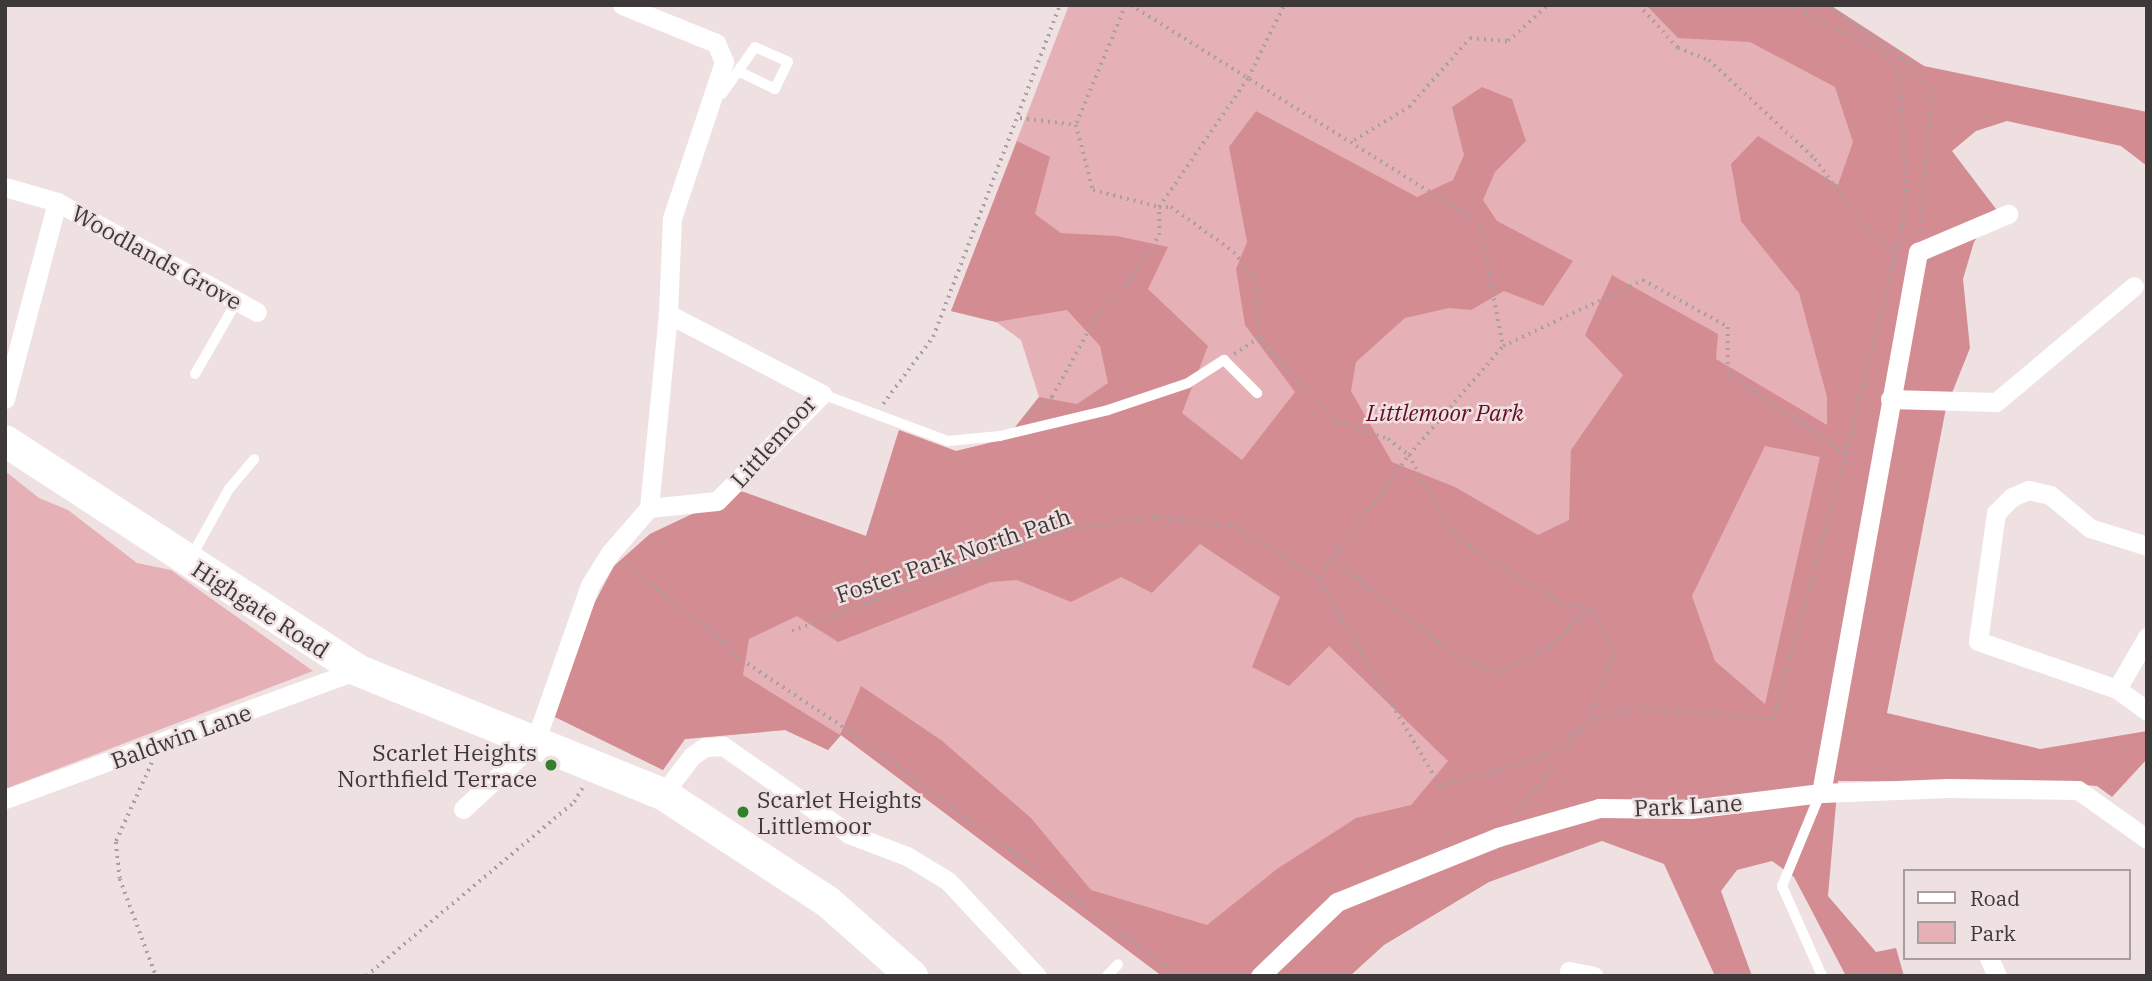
<!DOCTYPE html>
<style>
body{margin:0}
#map{position:relative;width:2152px;height:981px;overflow:hidden;background:#efe1e2;font-family:"IBM Plex Serif",serif}
div>[style]{position:absolute}
.green>*{inset:0;background:#e6b1b6}
.forest>*{inset:0;background:#d48c93}
.path>*{height:3.5px;margin-top:-1.75px;transform-origin:0;background:repeating-linear-gradient(90deg,#aba0a1 0 2px,transparent 0 7px)}
.lane>*{height:10px;margin:-5px;padding:0 5px;transform-origin:5px;border-radius:5px;background:#fff}
.street>*{height:19px;margin:-9.5px;padding:0 9.5px;transform-origin:9.5px;border-radius:9.5px;background:#fff}
.primary>*{height:32px;margin:-16px;padding:0 16px;transform-origin:16px;border-radius:16px;background:#fff}
.dots>*{width:19px;height:19px;translate:-50% -50%;box-sizing:border-box;border:4px solid #efe1e2;border-radius:50%}
span{translate:-50% -50%;white-space:nowrap;text-align:center;line-height:1.15;-webkit-text-stroke:5px #efe1e2;paint-order:stroke}
.street-label{font-size:23px;color:#3e3939}
.park-label{font-size:23px;color:#640d24;font-style:italic}
.poi-label{font-size:23px;color:#3e3939}
.right{translate:-100% -50%;text-align:right}
.left{translate:0 -50%;text-align:left}
.frame{position:absolute;inset:0;border:7px solid #3e3939;pointer-events:none}
.legend{position:absolute;left:1903px;top:869px;width:228px;height:91px;box-sizing:border-box;background:#efe1e2;border:2px solid #a89e9e;margin:0;padding:9px 12px;list-style:none;font-size:21px;color:#3e3939}
.legend li{display:flex;align-items:center;gap:14px;height:35px}
.legend b{width:35px;border:2px solid #a89e9e}
</style>
<div id="map">
<div class="green">
<i style="clip-path:polygon(1069px 5px,1817px 5px,1871px 39px,1812px 779px,1575px 798px,1162px 976px,841px 735px,828px 750px,785px 730px,685px 739px,663px 770px,555px 717px,594px 604px,614px 566px,650px 534px,741px 491px,866px 536px,899px 430px,956px 451px,1005px 439px,1039px 397px,1021px 340px,996px 322px,951px 311px)"></i>
<i style="clip-path:polygon(5px 471px,39px 498px,68px 510px,137px 563px,171px 570px,313px 671px,5px 789px)"></i>
</div>
<div class="forest">
<i style="clip-path:polygon(evenodd,1646px 5px,1830px 5px,1924px 66px,2147px 112px,2147px 166px,2121px 146px,2007px 121px,1976px 131px,1952px 151px,1996px 209px,1974px 242px,1963px 279px,1970px 348px,1946px 408px,1887px 713px,2040px 749px,2147px 731px,2147px 759px,2112px 797px,2097px 786px,2042px 782px,1838px 781px,1828px 896px,1876px 952px,1896px 948px,1904px 976px,1846px 976px,1794px 877px,1772px 861px,1737px 870px,1721px 891px,1752px 976px,1715px 976px,1664px 864px,1602px 841px,1489px 882px,1384px 945px,1350px 976px,1162px 976px,841px 735px,828px 750px,785px 730px,685px 739px,663px 770px,555px 717px,594px 604px,614px 566px,650px 534px,741px 491px,866px 536px,899px 430px,956px 451px,1006px 439px,1039px 397px,1077px 404px,1108px 383px,1100px 346px,1067px 310px,996px 322px,951px 311px,1017px 141px,1050px 157px,1035px 214px,1061px 233px,1117px 236px,1168px 247px,1148px 289px,1208px 346px,1182px 413px,1242px 460px,1295px 392px,1245px 325px,1236px 269px,1247px 242px,1229px 147px,1256px 111px,1417px 197px,1453px 180px,1464px 155px,1452px 107px,1482px 87px,1512px 99px,1526px 141px,1495px 172px,1483px 200px,1497px 221px,1573px 261px,1543px 306px,1504px 291px,1471px 310px,1449px 308px,1405px 318px,1356px 362px,1351px 391px,1392px 462px,1455px 487px,1538px 535px,1569px 520px,1571px 450px,1623px 375px,1585px 335px,1612px 275px,1718px 334px,1716px 359px,1827px 425px,1827px 397px,1799px 293px,1741px 221px,1731px 164px,1758px 136px,1838px 185px,1853px 142px,1835px 87px,1750px 42px,1678px 38px,1646px 5px,1765px 446px,1820px 457px,1765px 704px,1715px 661px,1692px 596px,1765px 446px,1646px 5px,1200px 544px,1280px 597px,1252px 667px,1289px 686px,1329px 646px,1448px 761px,1411px 805px,1356px 818px,1277px 869px,1207px 925px,1091px 890px,1031px 818px,941px 740px,861px 686px,840px 735px,743px 675px,749px 639px,797px 616px,838px 642px,991px 582px,1017px 580px,1071px 602px,1121px 577px,1152px 593px,1200px 544px)"></i>
</div>
<div class="path">
<i style="left:1126px;top:5px;width:130px;rotate:112.6deg"></i>
<i style="left:1076px;top:125px;width:67px;rotate:75.3deg"></i>
<i style="left:1093px;top:190px;width:68px;rotate:14.4deg"></i>
<i style="left:1159px;top:207px;width:157px;rotate:-55.4deg"></i>
<i style="left:1248px;top:78px;width:81px;rotate:-63.7deg"></i>
<i style="left:1131px;top:5px;width:411px;rotate:32deg"></i>
<i style="left:1480px;top:223px;width:125px;rotate:79.4deg"></i>
<i style="left:1503px;top:346px;width:155px;rotate:-25.2deg"></i>
<i style="left:1643px;top:280px;width:97px;rotate:28.9deg"></i>
<i style="left:1728px;top:327px;width:47px;rotate:90deg"></i>
<i style="left:1728px;top:374px;width:143px;rotate:34.1deg"></i>
<i style="left:1639px;top:5px;width:58px;rotate:47.8deg"></i>
<i style="left:1678px;top:48px;width:33px;rotate:21deg"></i>
<i style="left:1709px;top:60px;width:145px;rotate:43deg"></i>
<i style="left:1815px;top:159px;width:76px;rotate:53.6deg"></i>
<i style="left:1860px;top:220px;width:50px;rotate:43.4deg"></i>
<i style="left:1827px;top:5px;width:100px;rotate:35.3deg"></i>
<i style="left:1909px;top:63px;width:35px;rotate:50deg"></i>
<i style="left:1932px;top:90px;width:143px;rotate:94.8deg"></i>
<i style="left:1020px;top:118px;width:56px;rotate:7.1deg"></i>
<i style="left:1354px;top:140px;width:64px;rotate:-31deg"></i>
<i style="left:1409px;top:107px;width:92px;rotate:-48.5deg"></i>
<i style="left:1470px;top:38px;width:38px;rotate:5deg"></i>
<i style="left:1508px;top:41px;width:54px;rotate:-42deg"></i>
<i style="left:1234px;top:354px;width:30px;rotate:-33deg"></i>
<i style="left:1259px;top:338px;width:114px;rotate:46.8deg"></i>
<i style="left:1337px;top:421px;width:54px;rotate:19.4deg"></i>
<i style="left:1388px;top:439px;width:26px;rotate:37deg"></i>
<i style="left:1409px;top:455px;width:89px;rotate:61.7deg"></i>
<i style="left:1451px;top:533px;width:131px;rotate:32.8deg"></i>
<i style="left:1561px;top:604px;width:29px;rotate:8deg"></i>
<i style="left:1590px;top:608px;width:49px;rotate:60.8deg"></i>
<i style="left:1614px;top:651px;width:72px;rotate:110.2deg"></i>
<i style="left:883px;top:404px;width:84px;rotate:-53.3deg"></i>
<i style="left:933px;top:337px;width:355px;rotate:-69.1deg"></i>
<i style="left:1028px;top:415px;width:30px;rotate:-37deg"></i>
<i style="left:1052px;top:397px;width:91px;rotate:-61.2deg"></i>
<i style="left:1096px;top:317px;width:48px;rotate:-46.7deg"></i>
<i style="left:1129px;top:282px;width:56px;rotate:-57.4deg"></i>
<i style="left:1159px;top:235px;width:28px;rotate:-90deg"></i>
<i style="left:1159px;top:207px;width:12px"></i>
<i style="left:1171px;top:207px;width:77px;rotate:35.5deg"></i>
<i style="left:1234px;top:252px;width:36px;rotate:52deg"></i>
<i style="left:1256px;top:280px;width:58px;rotate:87deg"></i>
<i style="left:1332px;top:560px;width:159px;rotate:37.6deg"></i>
<i style="left:1458px;top:657px;width:43px;rotate:20.6deg"></i>
<i style="left:1498px;top:672px;width:57px;rotate:-26.1deg"></i>
<i style="left:1549px;top:647px;width:57px;rotate:-43.6deg"></i>
<i style="left:623px;top:563px;width:128px;rotate:38deg"></i>
<i style="left:724px;top:642px;width:18px;rotate:49deg"></i>
<i style="left:736px;top:656px;width:138px;rotate:33.5deg"></i>
<i style="left:851px;top:732px;width:410px;rotate:36.6deg"></i>
<i style="left:1318px;top:578px;width:153px;rotate:-53.5deg"></i>
<i style="left:1409px;top:455px;width:144px;rotate:-49.2deg"></i>
<i style="left:792px;top:631px;width:294px;rotate:-20.3deg"></i>
<i style="left:1068px;top:529px;width:86px;rotate:-8deg"></i>
<i style="left:1153px;top:517px;width:81px;rotate:6.4deg"></i>
<i style="left:1233px;top:526px;width:100px;rotate:31.5deg"></i>
<i style="left:1318px;top:578px;width:241px;rotate:59.6deg"></i>
<i style="left:1440px;top:786px;width:105px;rotate:-15.5deg"></i>
<i style="left:1541px;top:758px;width:61px;rotate:-38.4deg"></i>
<i style="left:1589px;top:720px;width:55px;rotate:-12.5deg"></i>
<i style="left:1643px;top:708px;width:130px;rotate:4.8deg"></i>
<i style="left:1773px;top:719px;width:275px;rotate:-74.6deg"></i>
<i style="left:1846px;top:454px;width:235px;rotate:-76.2deg"></i>
<i style="left:1902px;top:226px;width:37px;rotate:-84deg"></i>
<i style="left:1906px;top:189px;width:116px;rotate:-93.5deg"></i>
<i style="left:1899px;top:73px;width:27px;rotate:-129deg"></i>
<i style="left:1882px;top:52px;width:106px;rotate:-153.7deg"></i>
<i style="left:152px;top:763px;width:87px;rotate:114.5deg"></i>
<i style="left:116px;top:842px;width:37px;rotate:84deg"></i>
<i style="left:120px;top:879px;width:103px;rotate:69.6deg"></i>
<i style="left:1517px;top:813px;width:111px;rotate:-52.3deg"></i>
<i style="left:366px;top:976px;width:271px;rotate:-39.9deg"></i>
<i style="left:574px;top:802px;width:17px;rotate:-59deg"></i>
</div>
<div class="lane">
<i style="left:722px;top:94px;width:57px;rotate:-54.9deg"></i>
<i style="left:755px;top:47px;width:36px;rotate:24deg"></i>
<i style="left:788px;top:62px;width:30px;rotate:116deg"></i>
<i style="left:775px;top:89px;width:39px;rotate:-154deg"></i>
<i style="left:195px;top:374px;width:84px;rotate:-60.1deg"></i>
<i style="left:822px;top:394px;width:134px;rotate:20.5deg"></i>
<i style="left:948px;top:441px;width:52px;rotate:-5.5deg"></i>
<i style="left:1000px;top:436px;width:111px;rotate:-13.5deg"></i>
<i style="left:1108px;top:410px;width:84px;rotate:-18.6deg"></i>
<i style="left:1188px;top:383px;width:43px;rotate:-32.6deg"></i>
<i style="left:1224px;top:360px;width:47px;rotate:45deg"></i>
<i style="left:190px;top:559px;width:80px;rotate:-60.9deg"></i>
<i style="left:229px;top:489px;width:39px;rotate:-50deg"></i>
<i style="left:1820px;top:794px;width:100px;rotate:112.4deg"></i>
<i style="left:1782px;top:886px;width:98px;rotate:66deg"></i>
<i style="left:1107px;top:976px;width:16px;rotate:-47deg"></i>
</div>
<div class="street">
<i style="left:622px;top:5px;width:101px;rotate:22deg"></i>
<i style="left:716px;top:43px;width:21px;rotate:67deg"></i>
<i style="left:724px;top:62px;width:164px;rotate:108.4deg"></i>
<i style="left:672px;top:218px;width:96px;rotate:92.4deg"></i>
<i style="left:668px;top:314px;width:195px;rotate:95.6deg"></i>
<i style="left:5px;top:187px;width:54px;rotate:16.1deg"></i>
<i style="left:57px;top:202px;width:228px;rotate:28.8deg"></i>
<i style="left:5px;top:399px;width:204px;rotate:-75.2deg"></i>
<i style="left:1890px;top:399px;width:106px;rotate:1.6deg"></i>
<i style="left:1996px;top:402px;width:180px;rotate:-40deg"></i>
<i style="left:2147px;top:546px;width:60px;rotate:-162.5deg"></i>
<i style="left:2090px;top:528px;width:52px;rotate:-140.5deg"></i>
<i style="left:2050px;top:495px;width:22px;rotate:-167deg"></i>
<i style="left:2029px;top:490px;width:18px;rotate:158deg"></i>
<i style="left:2012px;top:497px;width:23px;rotate:135deg"></i>
<i style="left:1996px;top:513px;width:129px;rotate:98deg"></i>
<i style="left:1978px;top:641px;width:147px;rotate:19.1deg"></i>
<i style="left:2117px;top:689px;width:60px;rotate:-60deg"></i>
<i style="left:2117px;top:689px;width:37px;rotate:36deg"></i>
<i style="left:1821px;top:793px;width:550px;rotate:-79.84deg"></i>
<i style="left:1918px;top:252px;width:98px;rotate:-22.9deg"></i>
<i style="left:663px;top:794px;width:48px;rotate:-52.7deg"></i>
<i style="left:692px;top:756px;width:16px;rotate:-35deg"></i>
<i style="left:705px;top:747px;width:18px;rotate:-3deg"></i>
<i style="left:723px;top:746px;width:154px;rotate:34.9deg"></i>
<i style="left:849px;top:834px;width:62px;rotate:20.8deg"></i>
<i style="left:907px;top:856px;width:48px;rotate:31.4deg"></i>
<i style="left:948px;top:881px;width:130px;rotate:46.9deg"></i>
<i style="left:5px;top:799px;width:375px;rotate:-20.1deg"></i>
<i style="left:463px;top:809px;width:98px;rotate:-42.9deg"></i>
<i style="left:535px;top:742px;width:166px;rotate:-70.7deg"></i>
<i style="left:590px;top:585px;width:38px;rotate:-58deg"></i>
<i style="left:610px;top:553px;width:60px;rotate:-49.1deg"></i>
<i style="left:649px;top:508px;width:68px;rotate:-5.9deg"></i>
<i style="left:717px;top:501px;width:150px;rotate:-45.5deg"></i>
<i style="left:822px;top:394px;width:174px;rotate:-152.5deg"></i>
<i style="left:1989px;top:958px;width:20px;rotate:66deg"></i>
<i style="left:1569px;top:971px;width:25px;rotate:11deg"></i>
<i style="left:1260px;top:976px;width:107px;rotate:-43.9deg"></i>
<i style="left:1337px;top:902px;width:174px;rotate:-22deg"></i>
<i style="left:1498px;top:837px;width:105px;rotate:-16deg"></i>
<i style="left:1599px;top:808px;width:92px;rotate:0.6deg"></i>
<i style="left:1691px;top:809px;width:131px;rotate:-7deg"></i>
<i style="left:1821px;top:793px;width:127px;rotate:-2.3deg"></i>
<i style="left:1948px;top:788px;width:130px;rotate:0.9deg"></i>
<i style="left:2078px;top:790px;width:85px;rotate:35.4deg"></i>
</div>
<div class="primary">
<i style="left:5px;top:441px;width:420px;rotate:33deg"></i>
<i style="left:357px;top:670px;width:330px;rotate:22.1deg"></i>
<i style="left:663px;top:794px;width:197px;rotate:33.2deg"></i>
<i style="left:828px;top:902px;width:112px;rotate:41.4deg"></i>
</div>
<div class="dots">
<i style="left:551px;top:765px;background:#328029"></i>
<i style="left:743px;top:812px;background:#328029"></i>
</div>
<div class="street-label">
<span style="left:157px;top:257px;rotate:29deg">Woodlands Grove</span>
<span style="left:773px;top:441px;rotate:-48deg">Littlemoor</span>
<span style="left:953px;top:555px;rotate:-19deg">Foster Park North Path</span>
<span style="left:261px;top:609px;rotate:33deg">Highgate Road</span>
<span style="left:181px;top:736px;rotate:-20deg">Baldwin Lane</span>
<span style="left:1688px;top:805px;rotate:-3deg">Park Lane</span>
</div>
<div class="park-label">
<span style="left:1445px;top:412px">Littlemoor Park</span>
</div>
<div class="poi-label">
<span class="right" style="left:537px;top:765px">Scarlet Heights<br>Northfield Terrace</span>
<span class="left" style="left:757px;top:812px">Scarlet Heights<br>Littlemoor</span>
</div>
<div class="frame"></div>
<ul class="legend">
<li><b style="height:9px;background:#fff"></b>Road</li>
<li><b style="height:19px;background:#e6b1b6"></b>Park</li>
</ul>
</div>
